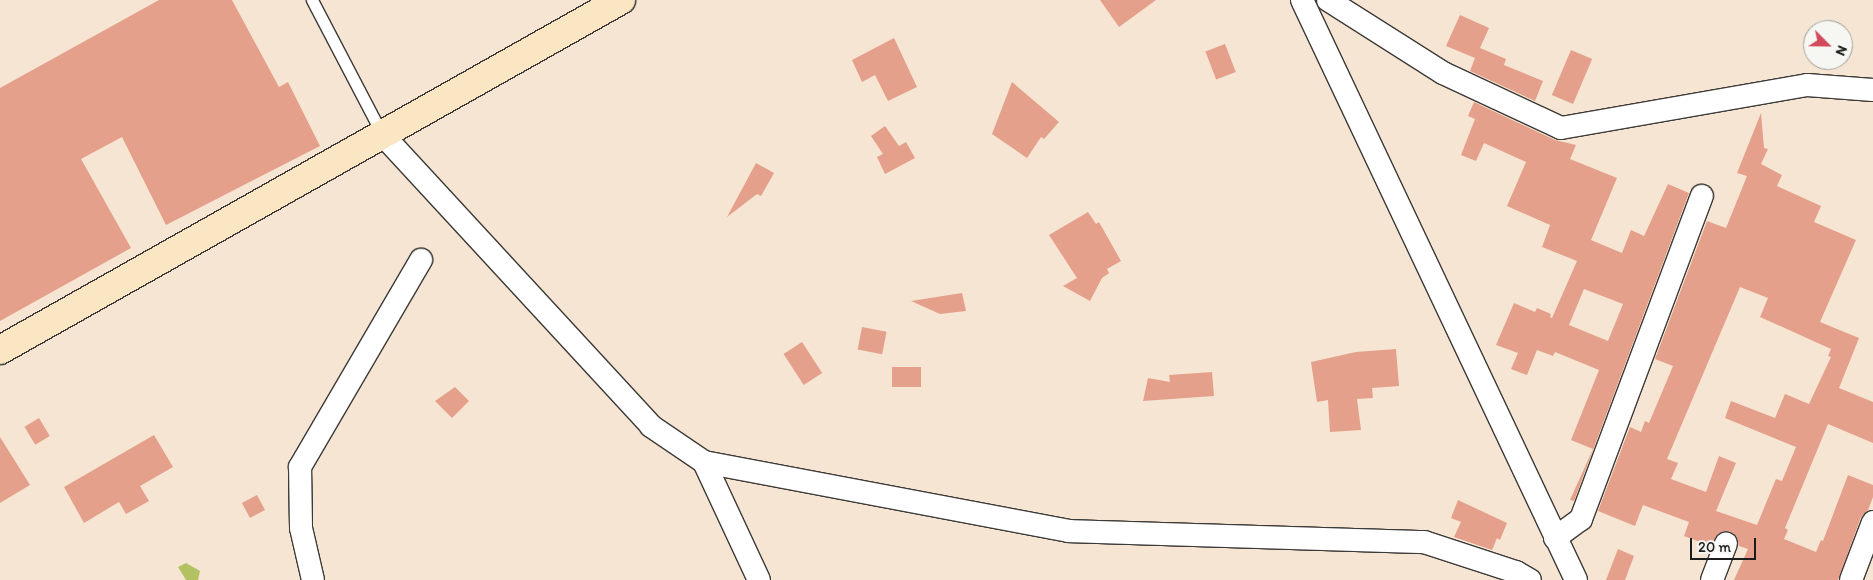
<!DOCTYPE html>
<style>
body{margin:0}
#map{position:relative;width:1873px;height:580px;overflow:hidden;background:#f5e5d2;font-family:Itim,sans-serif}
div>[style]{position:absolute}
.green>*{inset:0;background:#b3c163}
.building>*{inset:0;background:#e5a08b;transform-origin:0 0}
.roads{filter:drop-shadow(1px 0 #3d3a37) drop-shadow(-1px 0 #3d3a37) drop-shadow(0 1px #3d3a37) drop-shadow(0 -1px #3d3a37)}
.lane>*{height:11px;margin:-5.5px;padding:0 5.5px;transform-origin:5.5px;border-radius:5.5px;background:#fff}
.street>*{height:22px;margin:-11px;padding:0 11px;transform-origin:11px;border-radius:11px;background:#fff}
.secondary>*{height:28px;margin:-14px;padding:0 14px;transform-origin:14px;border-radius:14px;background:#fbe6c3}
span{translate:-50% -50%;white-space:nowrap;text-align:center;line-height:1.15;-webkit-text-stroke:5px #f6f6f2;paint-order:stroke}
.north{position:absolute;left:1803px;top:20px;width:50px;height:50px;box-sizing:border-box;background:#f6f6f2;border:1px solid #9f9f9c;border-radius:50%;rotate:113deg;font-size:14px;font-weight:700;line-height:20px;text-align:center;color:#1c1c1c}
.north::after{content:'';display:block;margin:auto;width:18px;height:22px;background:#d1495b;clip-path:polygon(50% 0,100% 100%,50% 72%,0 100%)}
.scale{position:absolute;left:1690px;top:538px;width:66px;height:22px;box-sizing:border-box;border:2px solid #1c1c1c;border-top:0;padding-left:6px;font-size:15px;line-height:18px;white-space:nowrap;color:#1c1c1c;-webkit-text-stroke:4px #f6f6f2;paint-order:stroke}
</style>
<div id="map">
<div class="green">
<i style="clip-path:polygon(186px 563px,200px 571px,198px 580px,186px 580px,178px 567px)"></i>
</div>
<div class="building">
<i style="clip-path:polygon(159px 0,232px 0,279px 87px,288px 82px,320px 146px,166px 225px,122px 137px,81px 159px,131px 248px,0 321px,0 88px)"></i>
<i style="clip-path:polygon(1100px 0,1156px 0,1119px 27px)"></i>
<i style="clip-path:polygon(1460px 15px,1489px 28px,1480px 48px,1506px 59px,1504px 65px,1543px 81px,1535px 101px,1470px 71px,1475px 58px,1446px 46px)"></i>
<i style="clip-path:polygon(894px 38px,917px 87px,888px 101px,875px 75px,862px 82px,852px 60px)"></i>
<i style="left:1225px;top:44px;width:30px;height:21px;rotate:69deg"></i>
<i style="left:1571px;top:50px;width:23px;height:49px;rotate:23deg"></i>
<i style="clip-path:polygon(1012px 82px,1059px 122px,1044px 139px,1041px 137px,1027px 158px,992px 134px)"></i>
<i style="clip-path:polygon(evenodd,1474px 102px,1555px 140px,1576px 145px,1570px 159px,1617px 178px,1591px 240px,1622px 253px,1631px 230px,1644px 236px,1668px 184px,1689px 193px,1574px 501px,1570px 500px,1593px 449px,1571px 440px,1599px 370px,1555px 352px,1553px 356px,1537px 350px,1527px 375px,1511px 369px,1518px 353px,1496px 345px,1514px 303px,1535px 312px,1537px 308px,1551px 314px,1550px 317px,1552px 318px,1577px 261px,1542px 247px,1550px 225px,1507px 206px,1526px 162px,1484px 143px,1476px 161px,1461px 155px,1475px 119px,1468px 116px,1474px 102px,1584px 289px,1623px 304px,1608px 341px,1569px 325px,1584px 289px)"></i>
<i style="clip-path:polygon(evenodd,1761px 113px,1764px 148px,1768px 149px,1761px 164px,1782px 175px,1777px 186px,1821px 206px,1814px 222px,1856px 240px,1820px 322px,1859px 338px,1839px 388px,1873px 402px,1873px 443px,1828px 424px,1785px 528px,1788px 530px,1784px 539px,1816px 552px,1821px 540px,1823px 541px,1848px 475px,1873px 485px,1873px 497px,1868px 510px,1861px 517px,1838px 580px,1734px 580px,1748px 549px,1739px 546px,1736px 536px,1731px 532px,1724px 531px,1718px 534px,1711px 546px,1684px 536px,1689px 522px,1643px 505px,1635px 526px,1598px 511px,1630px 427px,1641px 432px,1645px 421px,1649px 423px,1673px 366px,1655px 359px,1707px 221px,1726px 228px,1747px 176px,1737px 173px,1761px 113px,1740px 287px,1768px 298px,1760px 317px,1831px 349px,1828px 356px,1831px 357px,1809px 404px,1785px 394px,1775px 418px,1731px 401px,1725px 418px,1796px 447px,1782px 481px,1776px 479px,1757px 525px,1716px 511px,1736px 463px,1719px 456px,1706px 492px,1671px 479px,1678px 463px,1667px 459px,1740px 287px)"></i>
<i style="clip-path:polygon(885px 126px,899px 146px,906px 142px,915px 158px,885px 174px,877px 157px,883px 154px,871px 136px)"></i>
<i style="clip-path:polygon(756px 163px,774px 173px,761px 196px,757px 194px,727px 217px)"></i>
<i style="clip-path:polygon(1088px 212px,1096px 224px,1099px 222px,1121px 261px,1107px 269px,1109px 273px,1102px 278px,1090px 301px,1063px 286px,1077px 278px,1049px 235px)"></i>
<i style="clip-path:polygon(962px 293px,966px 311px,940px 314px,911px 301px)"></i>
<i style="left:862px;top:327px;width:25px;height:23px;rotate:11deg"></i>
<i style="left:802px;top:342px;width:37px;height:22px;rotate:57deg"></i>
<i style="clip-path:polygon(1396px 349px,1399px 386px,1372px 388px,1373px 398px,1357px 399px,1361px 430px,1330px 432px,1328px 400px,1317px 402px,1311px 362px,1356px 352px)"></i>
<i style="left:892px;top:367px;width:29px;height:20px"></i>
<i style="clip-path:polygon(1212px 372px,1214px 396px,1143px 401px,1148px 378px,1170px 382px,1169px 375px)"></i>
<i style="clip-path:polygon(455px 387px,469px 401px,452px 418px,435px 401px)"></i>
<i style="left:39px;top:418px;width:21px;height:17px;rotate:59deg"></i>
<i style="clip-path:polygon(154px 435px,173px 467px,140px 486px,149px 501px,126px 514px,119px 502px,84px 523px,64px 487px)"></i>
<i style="clip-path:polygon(0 437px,30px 485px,0 503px)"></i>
<i style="left:257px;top:495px;width:17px;height:17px;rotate:62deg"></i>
<i style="clip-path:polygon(1458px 500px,1507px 523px,1500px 540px,1497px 538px,1492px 550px,1454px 537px,1461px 522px,1451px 518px)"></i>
<i style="clip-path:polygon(1618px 549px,1634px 556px,1625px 580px,1606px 580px)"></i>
</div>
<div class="roads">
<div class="lane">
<i style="left:312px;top:0;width:151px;rotate:62.4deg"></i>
</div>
<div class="street">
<i style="left:1302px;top:0;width:641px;rotate:64.71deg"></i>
<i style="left:1328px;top:0;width:136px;rotate:32.4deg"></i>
<i style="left:1443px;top:73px;width:130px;rotate:25deg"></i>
<i style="left:1561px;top:128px;width:250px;rotate:-9.9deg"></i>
<i style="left:1807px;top:85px;width:66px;rotate:4.3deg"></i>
<i style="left:382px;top:134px;width:397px;rotate:47.3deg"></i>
<i style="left:651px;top:426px;width:64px;rotate:34.2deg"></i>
<i style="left:704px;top:462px;width:371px;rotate:10.7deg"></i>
<i style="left:1069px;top:531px;width:355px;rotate:1.8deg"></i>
<i style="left:1424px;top:542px;width:97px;rotate:18.1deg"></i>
<i style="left:1516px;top:572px;width:16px;rotate:30deg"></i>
<i style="left:704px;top:462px;width:130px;rotate:65deg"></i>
<i style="left:1555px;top:538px;width:32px;rotate:-36deg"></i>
<i style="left:1581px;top:519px;width:345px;rotate:-69.5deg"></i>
<i style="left:313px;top:580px;width:53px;rotate:-103deg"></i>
<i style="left:301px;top:528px;width:61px;rotate:-90.9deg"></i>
<i style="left:300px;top:467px;width:240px;rotate:-59.7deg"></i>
<i style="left:1712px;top:580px;width:39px;rotate:-69deg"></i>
<i style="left:1851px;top:580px;width:62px;rotate:-69.2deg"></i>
</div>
<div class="secondary">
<i style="left:0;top:350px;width:713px;rotate:-29.41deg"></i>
</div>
</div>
<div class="north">N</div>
<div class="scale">20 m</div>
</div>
